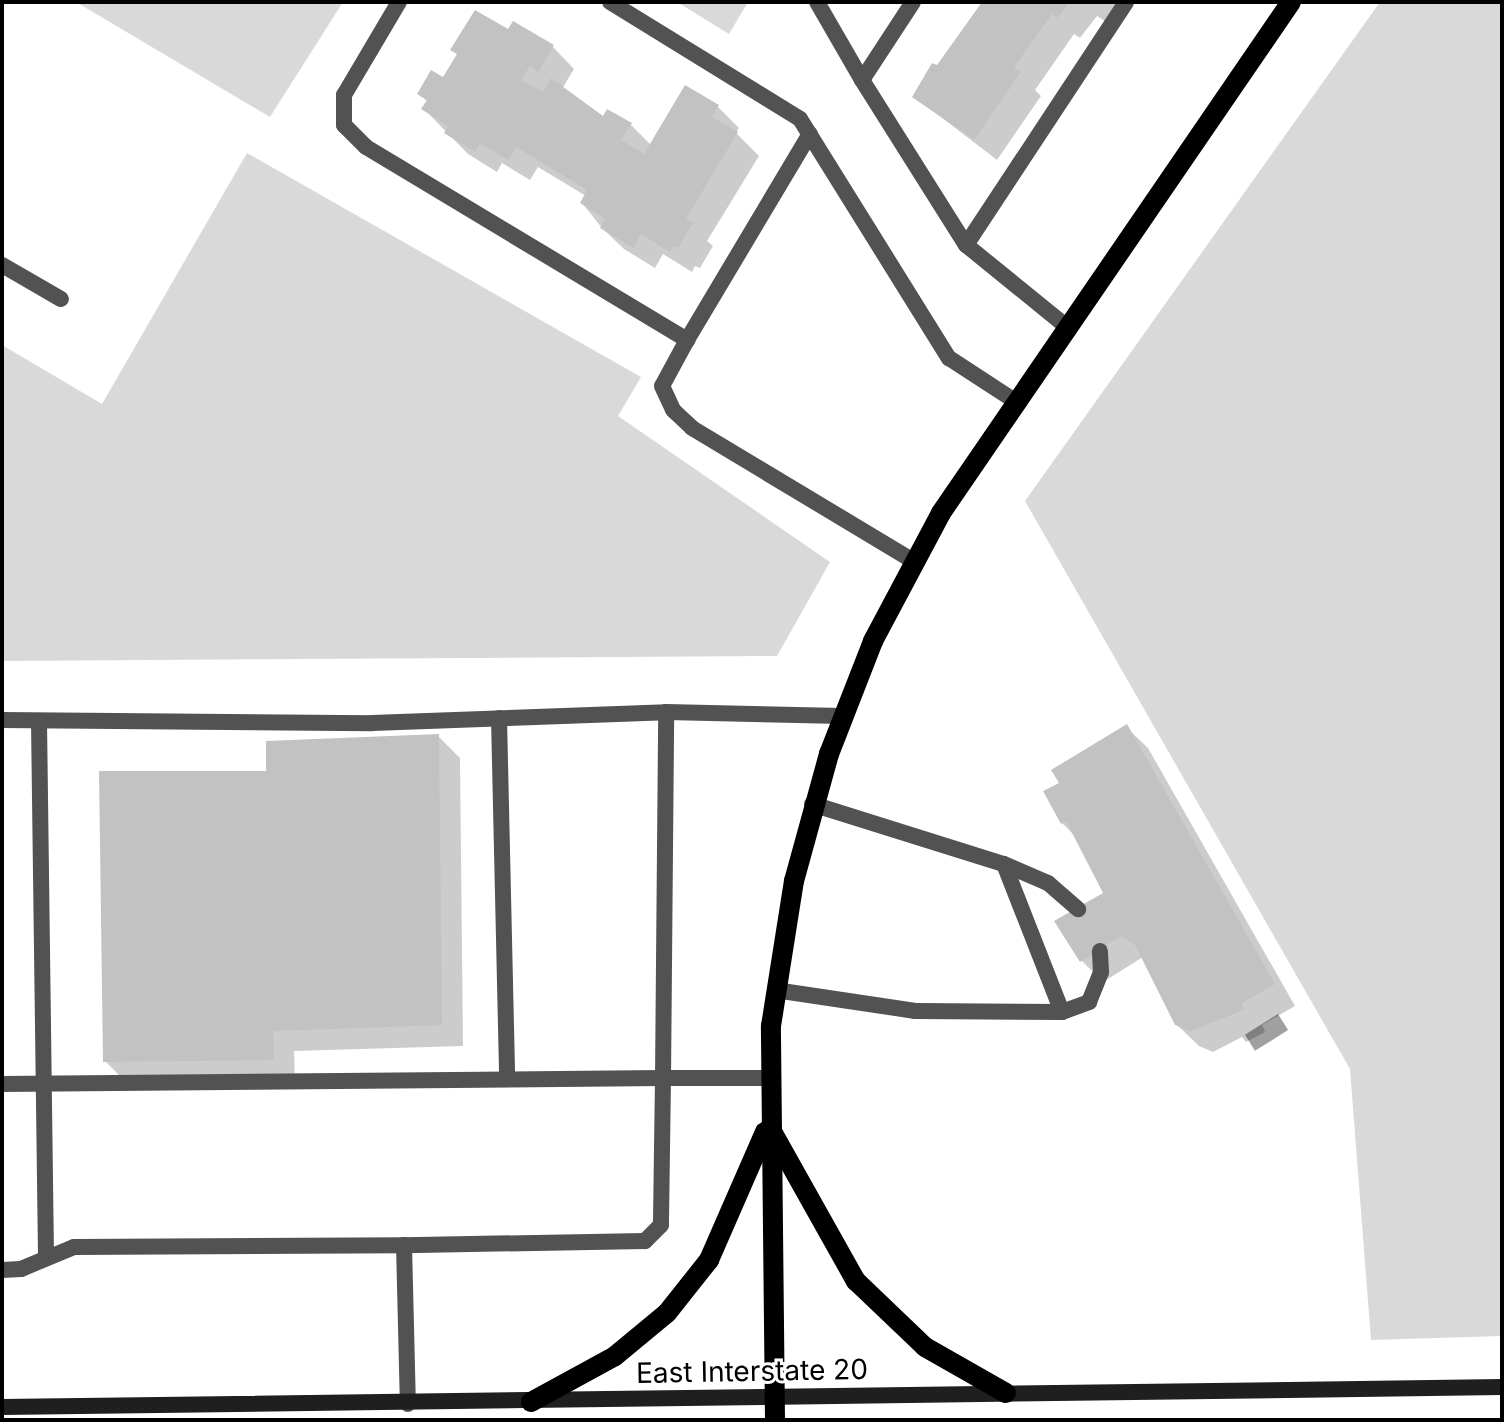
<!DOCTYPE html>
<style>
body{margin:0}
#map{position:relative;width:1504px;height:1422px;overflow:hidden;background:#fff;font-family:Inter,sans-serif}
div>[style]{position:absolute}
.green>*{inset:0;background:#d9d9d9}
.water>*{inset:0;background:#a0a0a0;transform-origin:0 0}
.shadow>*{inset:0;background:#0003}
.building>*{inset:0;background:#c2c2c2}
.lane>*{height:16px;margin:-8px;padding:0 8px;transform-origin:8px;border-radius:8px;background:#525252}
.secondary>*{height:16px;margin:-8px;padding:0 8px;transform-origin:8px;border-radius:8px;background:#1f1f1f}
.primary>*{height:20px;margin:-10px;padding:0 10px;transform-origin:10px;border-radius:10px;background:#000}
span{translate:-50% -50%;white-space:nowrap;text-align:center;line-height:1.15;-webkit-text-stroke:6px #fff;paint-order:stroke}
.street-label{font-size:28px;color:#000}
.frame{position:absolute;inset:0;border:4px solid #000;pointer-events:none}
</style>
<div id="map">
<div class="green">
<i style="clip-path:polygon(76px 2px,343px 2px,270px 117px)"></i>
<i style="clip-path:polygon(677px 2px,748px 2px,729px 34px)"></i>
<i style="clip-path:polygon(1380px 2px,1502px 2px,1502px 1336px,1371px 1340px,1350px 1069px,1025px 501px)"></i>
<i style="clip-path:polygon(247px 153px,641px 377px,618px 416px,830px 562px,777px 656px,2px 661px,2px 345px,102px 404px)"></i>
</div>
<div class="water">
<i style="left:1278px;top:1014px;width:19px;height:39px;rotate:58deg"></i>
</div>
<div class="shadow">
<i style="clip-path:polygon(984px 2px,1123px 2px,1108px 23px,1097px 16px,1080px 38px,1074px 34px,1035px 90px,1041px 96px,997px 160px,915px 97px)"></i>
<i style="clip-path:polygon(509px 32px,553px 47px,574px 69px,562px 89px,603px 119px,630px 124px,651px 145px,718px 107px,739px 128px,736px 133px,759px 156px,707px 241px,713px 246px,700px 268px,695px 266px,692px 272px,663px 254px,655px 268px,624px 249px,602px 228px,582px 203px,586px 196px,538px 167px,530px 180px,502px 163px,497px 172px,468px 154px,424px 109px,428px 102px,419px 94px)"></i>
<i style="clip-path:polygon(1126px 727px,1148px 748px,1295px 1006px,1262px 1025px,1265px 1032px,1246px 1042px,1242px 1037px,1213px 1052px,1199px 1046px,1176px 1024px,1143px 957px,1103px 982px,1082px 961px,1057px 922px,1106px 894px,1076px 837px,1062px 823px,1062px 783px)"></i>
<i style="clip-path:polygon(438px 736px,460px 758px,463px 1046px,294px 1051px,295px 1080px,127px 1083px,105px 1061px,268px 773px)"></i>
</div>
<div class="building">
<i style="clip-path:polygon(982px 2px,1070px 2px,1057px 18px,1052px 14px,1014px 67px,1021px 72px,974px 140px,912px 97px,932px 63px,937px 65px)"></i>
<i style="clip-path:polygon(475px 10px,508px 29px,513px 21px,554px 45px,538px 72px,530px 66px,521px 80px,543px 92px,551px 78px,603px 116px,607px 109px,632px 123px,621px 140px,644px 154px,685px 85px,719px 105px,712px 117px,738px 132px,686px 219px,693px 223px,678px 248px,673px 246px,670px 252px,641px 234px,633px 248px,600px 228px,605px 219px,580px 203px,587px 190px,516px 147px,508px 160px,480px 143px,475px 152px,444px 133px,448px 126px,421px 109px,427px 100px,417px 94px,431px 70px,443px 77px,457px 54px,450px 50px)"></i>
<i style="clip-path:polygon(1127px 724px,1275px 984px,1242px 1003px,1244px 1010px,1190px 1031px,1175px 1025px,1135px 945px,1121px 936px,1080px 962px,1054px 921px,1103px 893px,1066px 821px,1061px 824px,1043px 791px,1059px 783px,1051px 770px)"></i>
<i style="clip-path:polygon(439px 734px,442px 1025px,273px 1031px,274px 1060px,103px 1062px,99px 771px,266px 771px,266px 741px)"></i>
</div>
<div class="lane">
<i style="left:399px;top:2px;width:108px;rotate:120.6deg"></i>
<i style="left:344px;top:95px;width:30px;rotate:90deg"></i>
<i style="left:344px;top:125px;width:31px;rotate:45deg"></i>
<i style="left:366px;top:147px;width:375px;rotate:31deg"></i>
<i style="left:687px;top:340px;width:52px;rotate:118.5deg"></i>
<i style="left:662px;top:386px;width:26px;rotate:65deg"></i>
<i style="left:673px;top:410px;width:26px;rotate:43deg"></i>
<i style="left:692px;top:428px;width:258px;rotate:31deg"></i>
<i style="left:610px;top:2px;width:223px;rotate:31.6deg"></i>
<i style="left:800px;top:119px;width:282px;rotate:58.1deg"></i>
<i style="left:949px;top:358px;width:79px;rotate:33.1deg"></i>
<i style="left:817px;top:2px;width:90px;rotate:60deg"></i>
<i style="left:913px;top:2px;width:93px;rotate:123.2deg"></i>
<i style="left:862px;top:80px;width:195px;rotate:57.8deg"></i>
<i style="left:2px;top:265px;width:68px;rotate:30deg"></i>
<i style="left:1067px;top:327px;width:130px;rotate:-140.9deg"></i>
<i style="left:966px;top:245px;width:291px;rotate:-56.6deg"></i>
<i style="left:687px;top:340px;width:240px;rotate:-59.2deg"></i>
<i style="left:499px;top:718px;width:361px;rotate:88.7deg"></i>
<i style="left:2px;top:720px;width:370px;rotate:0.5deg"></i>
<i style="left:372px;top:723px;width:294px;rotate:-2.1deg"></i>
<i style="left:39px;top:721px;width:537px;rotate:89.25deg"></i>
<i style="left:812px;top:804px;width:201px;rotate:17.4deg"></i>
<i style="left:1004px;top:864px;width:48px;rotate:23.4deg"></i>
<i style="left:1048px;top:883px;width:40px;rotate:41deg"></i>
<i style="left:1004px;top:864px;width:159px;rotate:68.6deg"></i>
<i style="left:775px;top:990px;width:142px;rotate:8.5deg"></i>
<i style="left:915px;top:1011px;width:147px;rotate:0.4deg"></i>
<i style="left:1062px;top:1012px;width:29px;rotate:-20deg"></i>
<i style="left:1089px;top:1002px;width:32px;rotate:-68deg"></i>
<i style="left:1101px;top:972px;width:21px;rotate:-93deg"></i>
<i style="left:770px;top:1078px;width:107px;rotate:180deg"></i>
<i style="left:663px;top:1078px;width:366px;rotate:-89.5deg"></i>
<i style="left:666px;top:712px;width:177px;rotate:1.3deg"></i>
<i style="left:2px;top:1084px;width:661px;rotate:-0.52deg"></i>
<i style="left:663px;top:1078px;width:147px;rotate:90.8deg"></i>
<i style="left:661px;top:1225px;width:23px;rotate:135deg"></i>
<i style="left:645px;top:1241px;width:241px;rotate:179deg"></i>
<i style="left:404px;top:1245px;width:159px;rotate:88.6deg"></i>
<i style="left:2px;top:1270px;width:19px;rotate:-3deg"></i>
<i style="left:21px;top:1269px;width:57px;rotate:-22.5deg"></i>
<i style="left:74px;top:1247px;width:330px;rotate:-0.3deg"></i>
</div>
<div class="secondary">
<i style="left:2px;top:1407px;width:1500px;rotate:-0.76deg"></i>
</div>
<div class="primary">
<i style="left:770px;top:1128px;width:176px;rotate:60.7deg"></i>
<i style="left:856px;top:1281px;width:95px;rotate:43.7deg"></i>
<i style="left:925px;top:1347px;width:93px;rotate:29.6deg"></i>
<i style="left:531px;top:1402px;width:96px;rotate:-28.7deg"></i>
<i style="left:615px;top:1356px;width:67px;rotate:-39.6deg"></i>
<i style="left:667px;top:1313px;width:68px;rotate:-51.6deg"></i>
<i style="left:709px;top:1260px;width:140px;rotate:-66.4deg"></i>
<i style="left:775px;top:1420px;width:394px;rotate:-90.6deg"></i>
<i style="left:771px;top:1026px;width:147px;rotate:-81deg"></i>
<i style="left:794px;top:881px;width:132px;rotate:-74.6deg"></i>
<i style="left:829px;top:754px;width:121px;rotate:-68.7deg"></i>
<i style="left:873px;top:641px;width:145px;rotate:-62deg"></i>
<i style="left:941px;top:513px;width:619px;rotate:-55.59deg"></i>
</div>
<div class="street-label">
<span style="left:752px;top:1371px;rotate:-1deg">East Interstate 20</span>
</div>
<div class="frame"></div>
</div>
